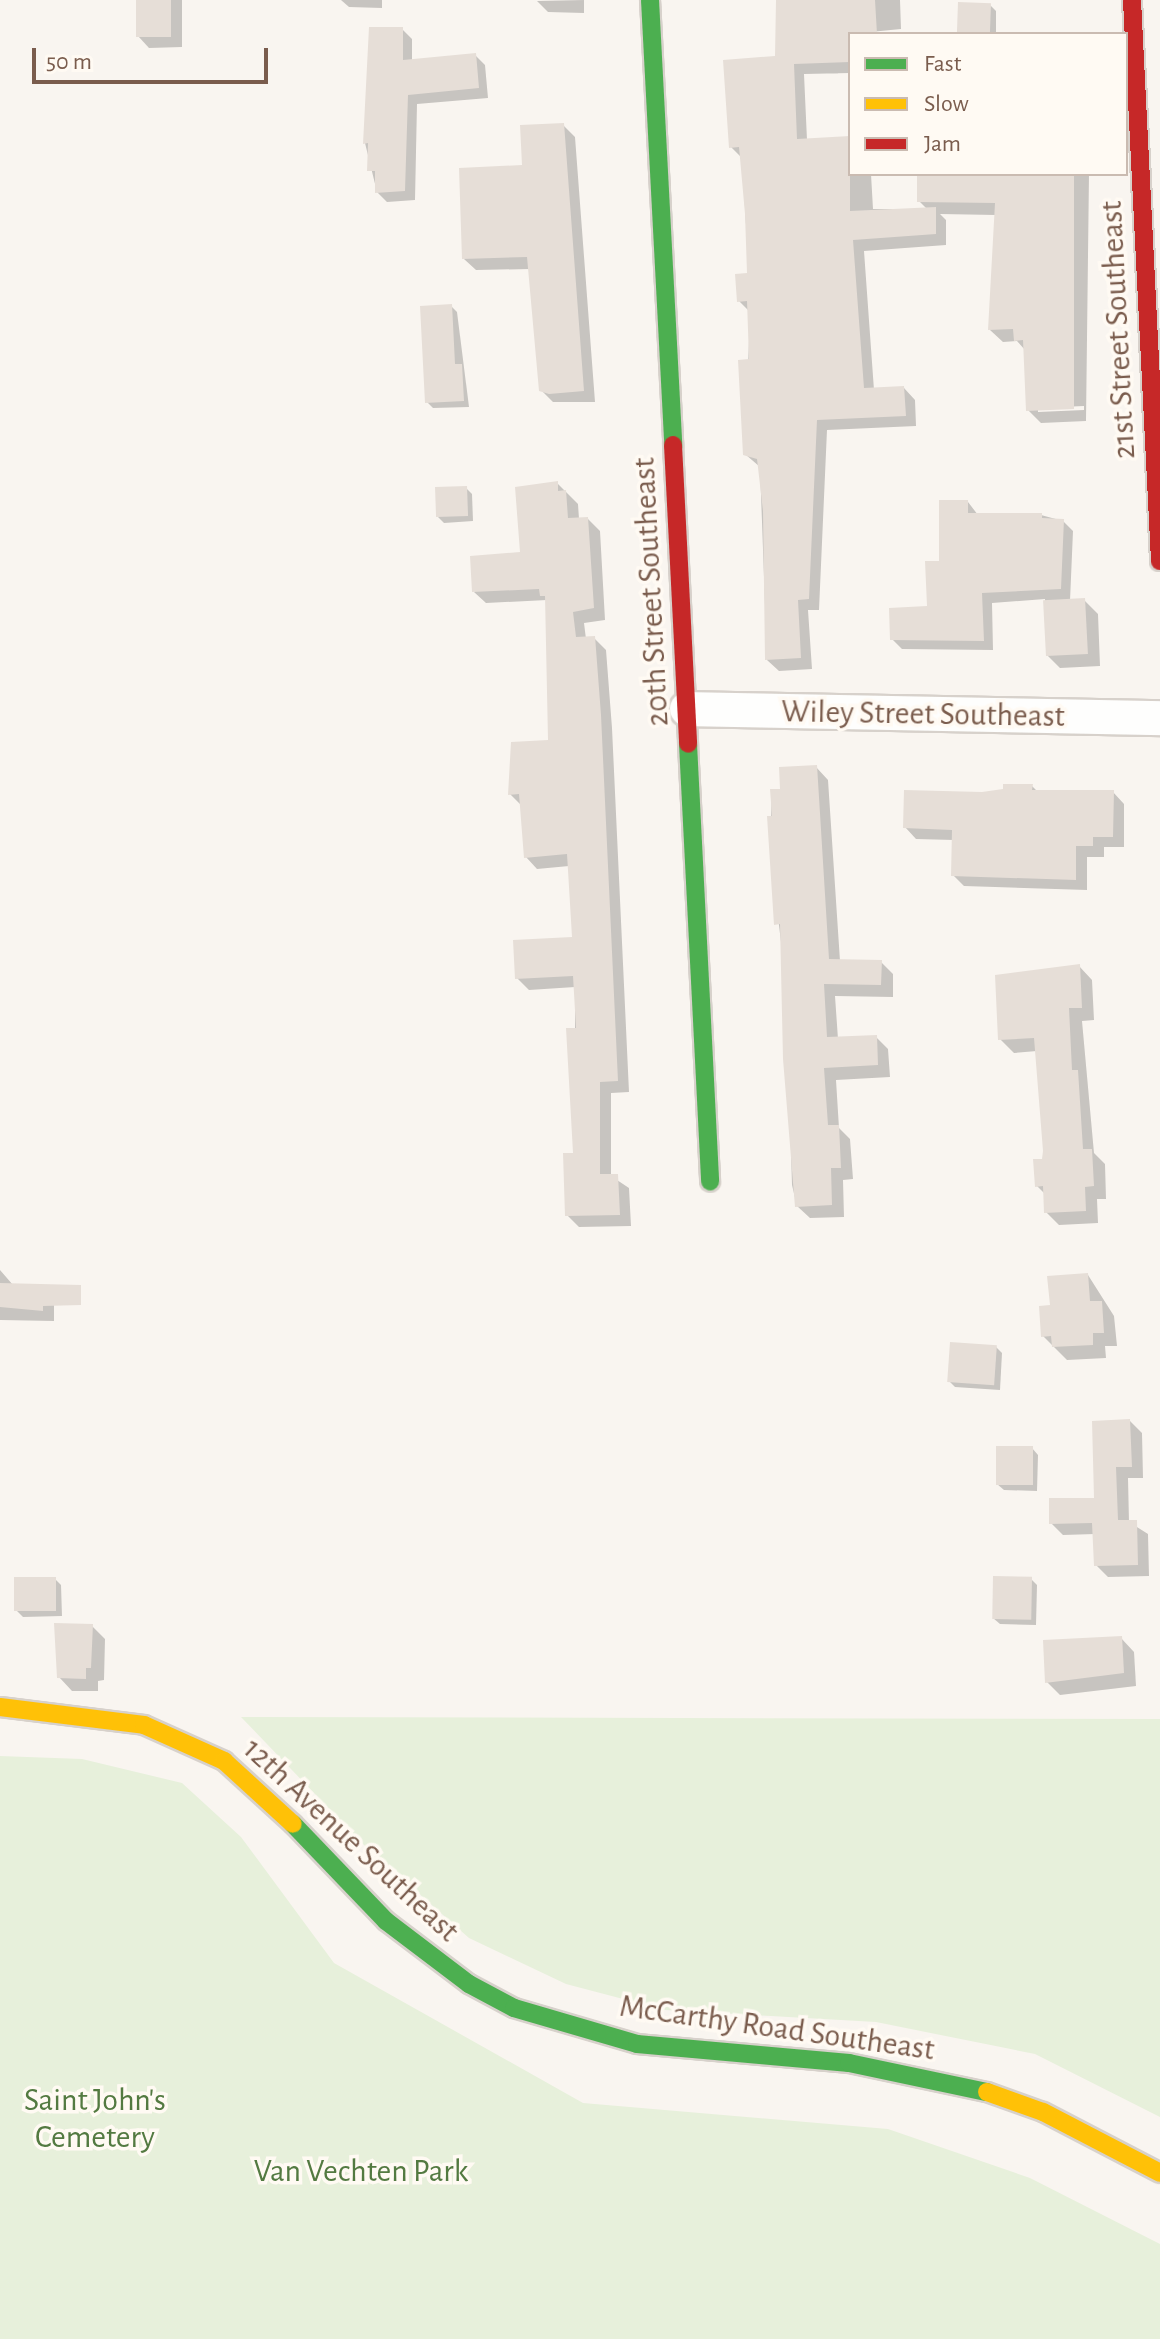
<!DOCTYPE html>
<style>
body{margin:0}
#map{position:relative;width:1160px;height:2339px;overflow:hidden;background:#f9f5f0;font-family:"Alegreya Sans",sans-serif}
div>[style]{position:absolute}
.green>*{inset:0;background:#e7f0db}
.shadow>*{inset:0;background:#0003}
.building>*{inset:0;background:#e6ded7;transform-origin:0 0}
.roads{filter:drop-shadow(2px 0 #d7d1cb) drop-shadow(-2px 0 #d7d1cb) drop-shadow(0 2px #d7d1cb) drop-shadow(0 -2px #d7d1cb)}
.street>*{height:34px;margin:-17px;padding:0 17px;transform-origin:17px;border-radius:17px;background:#fefefd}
.fast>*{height:18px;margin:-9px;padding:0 9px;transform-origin:9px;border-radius:9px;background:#4caf50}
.slow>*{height:18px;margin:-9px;padding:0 9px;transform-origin:9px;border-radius:9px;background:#ffc107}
.jam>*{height:18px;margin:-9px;padding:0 9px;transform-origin:9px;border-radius:9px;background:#c62828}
span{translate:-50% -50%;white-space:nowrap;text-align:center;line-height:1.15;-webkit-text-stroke:7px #fffaf3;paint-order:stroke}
.street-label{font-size:32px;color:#7a5c4d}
.park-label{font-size:32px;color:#537a41}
.legend{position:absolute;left:848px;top:32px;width:280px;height:144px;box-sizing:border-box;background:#fffaf3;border:2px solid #cabbb1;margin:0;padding:10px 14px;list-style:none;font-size:24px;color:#7a5c4d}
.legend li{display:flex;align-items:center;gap:16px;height:40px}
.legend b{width:40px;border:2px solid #cabbb1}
.scale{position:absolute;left:32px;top:48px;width:236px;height:36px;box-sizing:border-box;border:4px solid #7a5c4d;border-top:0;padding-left:10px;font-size:24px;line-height:28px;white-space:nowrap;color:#7a5c4d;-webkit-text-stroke:6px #fffaf3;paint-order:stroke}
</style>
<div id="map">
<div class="green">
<i style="clip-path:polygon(241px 1717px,1160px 1719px,1160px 2117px,1035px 2054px,876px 2022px,665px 2010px,566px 1984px,469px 1938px,364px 1845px)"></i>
<i style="clip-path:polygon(0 1756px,82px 1759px,182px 1783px,241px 1837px,334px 1963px,583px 2103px,888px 2129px,1030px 2178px,1160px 2244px,1160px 2339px,0 2339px)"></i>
</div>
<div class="shadow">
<i style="clip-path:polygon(139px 0,182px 0,182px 47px,149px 48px,138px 36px)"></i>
<i style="clip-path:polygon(341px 0,382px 0,382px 8px,349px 7px)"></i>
<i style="clip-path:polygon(584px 0,584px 13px,548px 12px,537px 1px)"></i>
<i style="clip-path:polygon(evenodd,778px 0,900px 0,901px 29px,850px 34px,850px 73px,804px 74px,807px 140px,850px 138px,850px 174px,871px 174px,873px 209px,927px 209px,919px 201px,919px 174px,1089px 174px,1086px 421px,1041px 423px,1028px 410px,1025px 350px,1017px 341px,1003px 342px,990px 330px,996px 215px,940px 214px,946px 220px,946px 245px,864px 251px,874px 390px,904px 388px,915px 400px,916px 426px,827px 430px,819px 610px,808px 610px,812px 669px,779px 671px,767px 660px,760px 467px,745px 454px,750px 312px,739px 301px,749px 275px,742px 158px,731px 147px,777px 58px,778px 0,1084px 406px,1084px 410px,1038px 412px,1038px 408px,1084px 406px)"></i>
<i style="clip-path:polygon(990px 5px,996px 11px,996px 34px,960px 34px)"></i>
<i style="clip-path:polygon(402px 29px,412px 39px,412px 61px,475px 55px,485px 65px,488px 98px,417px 104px,415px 200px,387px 202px,377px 192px,365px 143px)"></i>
<i style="clip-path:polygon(563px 125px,575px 137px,595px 402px,553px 402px,541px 390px,530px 269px,476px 270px,464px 259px,524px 167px)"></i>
<i style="clip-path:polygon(451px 306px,457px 312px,469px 407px,433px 408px,427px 402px)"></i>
<i style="clip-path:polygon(557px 483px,578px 504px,579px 519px,588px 519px,600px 531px,605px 620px,584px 623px,586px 639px,594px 638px,606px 650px,612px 728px,629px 1092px,611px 1093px,611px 1176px,629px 1188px,631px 1226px,579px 1227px,567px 1215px,575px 1155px,575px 987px,529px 990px,517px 978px,574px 939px,569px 866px,537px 869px,526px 857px,522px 806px,510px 794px,550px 742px,547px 600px,486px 603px,474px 592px,523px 554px)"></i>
<i style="clip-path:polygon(466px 488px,472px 494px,473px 521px,444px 523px,438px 517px)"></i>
<i style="clip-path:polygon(968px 502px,978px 515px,1041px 515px,1063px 521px,1073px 531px,1070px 601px,1084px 600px,1098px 614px,1100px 666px,1060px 668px,1047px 655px,1045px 599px,992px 603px,993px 650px,902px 649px,892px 639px,929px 608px,941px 563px)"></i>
<i style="clip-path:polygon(816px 767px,828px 780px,840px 961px,881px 962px,893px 974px,893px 997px,835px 996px,838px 1039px,876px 1037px,888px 1049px,890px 1077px,836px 1080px,839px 1128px,850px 1139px,853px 1179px,843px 1180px,844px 1217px,810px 1218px,797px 1206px,792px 1185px,786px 984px,770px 850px,772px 791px,782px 791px)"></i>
<i style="clip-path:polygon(1032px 786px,1038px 792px,1113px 792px,1124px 804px,1124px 847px,1104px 847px,1104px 857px,1087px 857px,1087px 890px,964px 886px,953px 875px,954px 840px,916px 839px,905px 827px,982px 794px)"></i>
<i style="clip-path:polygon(1079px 966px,1092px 980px,1094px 1020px,1082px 1021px,1094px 1153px,1105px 1164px,1106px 1199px,1097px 1199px,1098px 1223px,1059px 1225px,1046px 1212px,1045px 1194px,1037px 1186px,1045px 1161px,1037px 1051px,1014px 1053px,1000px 1039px)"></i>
<i style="clip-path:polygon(0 1270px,13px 1285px,54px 1297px,54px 1321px,0 1320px)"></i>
<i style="clip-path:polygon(1088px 1275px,1114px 1316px,1117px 1346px,1105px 1346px,1106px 1358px,1067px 1360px,1043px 1336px,1052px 1307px)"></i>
<i style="clip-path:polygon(996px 1347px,1002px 1353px,1000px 1390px,955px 1387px,949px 1381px)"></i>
<i style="clip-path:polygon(1130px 1421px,1142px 1433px,1143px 1478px,1128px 1478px,1129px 1522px,1148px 1534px,1149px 1576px,1108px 1577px,1096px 1565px,1095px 1534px,1063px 1535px,1051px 1523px,1096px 1500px)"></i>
<i style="clip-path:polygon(1032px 1448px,1038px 1455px,1037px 1491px,1004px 1490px,997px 1484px)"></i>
<i style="clip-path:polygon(55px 1579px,61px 1585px,62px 1616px,23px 1617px,16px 1610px)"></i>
<i style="clip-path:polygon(1031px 1579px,1037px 1585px,1036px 1625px,1000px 1624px,993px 1618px)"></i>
<i style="clip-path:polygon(92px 1626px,105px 1639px,104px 1680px,98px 1681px,98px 1691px,72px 1691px,59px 1677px)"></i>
<i style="clip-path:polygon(1121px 1638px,1134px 1652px,1136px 1686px,1060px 1695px,1047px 1682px)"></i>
</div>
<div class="building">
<i style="left:136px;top:0;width:35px;height:37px"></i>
<i style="clip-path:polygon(776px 0,875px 0,877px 34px,850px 34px,850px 62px,794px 64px,797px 139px,850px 136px,850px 211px,936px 207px,936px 234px,853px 240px,864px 388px,904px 386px,906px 416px,817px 420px,809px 599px,798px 600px,801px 658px,765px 660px,763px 511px,757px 459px,743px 455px,738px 360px,749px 359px,747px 301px,737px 302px,735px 274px,747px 273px,745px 214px,739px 147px,729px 148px,723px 60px,775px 56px)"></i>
<i style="left:958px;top:2px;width:33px;height:32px;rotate:2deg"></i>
<i style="clip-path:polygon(369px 27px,403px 27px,403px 60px,476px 53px,479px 88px,408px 95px,405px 191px,375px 193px,375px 171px,367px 171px,368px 143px,363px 144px)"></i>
<i style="clip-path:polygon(564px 123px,584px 391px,549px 394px,539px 391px,527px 257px,462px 259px,459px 168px,522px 165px,520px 125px)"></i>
<i style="clip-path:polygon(917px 174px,1074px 174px,1074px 409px,1026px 411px,1023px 340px,1014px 341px,1013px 329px,988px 330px,995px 203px,917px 202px)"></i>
<i style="clip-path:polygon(452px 304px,455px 364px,462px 364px,464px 401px,425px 403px,420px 306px)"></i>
<i style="clip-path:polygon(558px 481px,558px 491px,566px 490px,568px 518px,588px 517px,594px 608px,573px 612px,576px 637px,595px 636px,601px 715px,618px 1081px,600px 1082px,600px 1174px,618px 1174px,620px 1215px,565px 1216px,563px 1153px,573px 1153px,566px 1028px,576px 1028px,573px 976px,515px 979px,513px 940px,572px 937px,567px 854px,524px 858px,519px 794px,508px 795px,511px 742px,548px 740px,545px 596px,540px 596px,539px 589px,472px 592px,470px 556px,520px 552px,515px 487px)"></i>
<i style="left:467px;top:486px;width:30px;height:32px;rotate:88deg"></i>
<i style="clip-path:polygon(939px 500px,968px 500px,968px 513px,1042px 513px,1042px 518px,1064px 519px,1061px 589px,982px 593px,984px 641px,890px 640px,889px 608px,927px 606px,925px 561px,939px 561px)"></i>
<i style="left:1085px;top:598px;width:56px;height:42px;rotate:87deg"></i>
<i style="clip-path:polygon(817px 765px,829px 959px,882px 960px,881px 985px,824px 984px,827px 1037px,877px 1035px,878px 1065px,824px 1068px,828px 1125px,839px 1125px,841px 1168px,831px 1168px,832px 1205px,795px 1207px,783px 1059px,780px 924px,774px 925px,767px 816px,772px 816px,770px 789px,780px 789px,779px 767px)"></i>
<i style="clip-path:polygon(1003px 784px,1033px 784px,1032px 790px,1114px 790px,1113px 837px,1093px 837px,1093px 846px,1076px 846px,1076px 880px,951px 876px,952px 830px,903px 828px,904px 790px,982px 792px,1003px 789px)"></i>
<i style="clip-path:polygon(1080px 964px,1082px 1008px,1069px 1008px,1072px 1070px,1078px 1070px,1083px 1149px,1092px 1149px,1094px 1186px,1085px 1187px,1086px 1211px,1044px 1213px,1043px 1186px,1035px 1187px,1033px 1159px,1042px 1159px,1043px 1151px,1034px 1038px,998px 1040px,995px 975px)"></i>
<i style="clip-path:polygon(1088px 1273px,1090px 1301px,1102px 1301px,1104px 1333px,1093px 1333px,1093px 1345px,1052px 1347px,1051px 1336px,1041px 1337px,1039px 1306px,1050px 1305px,1047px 1276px)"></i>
<i style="clip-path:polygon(0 1283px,81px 1285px,81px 1305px,43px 1306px,43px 1311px,0 1307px)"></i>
<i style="left:950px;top:1342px;width:47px;height:40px;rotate:4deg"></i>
<i style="clip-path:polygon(1130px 1419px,1132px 1467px,1116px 1467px,1118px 1520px,1137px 1520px,1138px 1565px,1094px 1566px,1092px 1523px,1049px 1524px,1049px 1498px,1094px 1498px,1092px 1421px)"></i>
<i style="left:996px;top:1446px;width:37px;height:39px"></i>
<i style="left:993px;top:1576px;width:39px;height:43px;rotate:1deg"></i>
<i style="left:56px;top:1577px;width:34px;height:42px;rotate:90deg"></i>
<i style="clip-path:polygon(54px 1623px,93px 1624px,91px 1668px,86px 1668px,86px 1679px,57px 1678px)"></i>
<i style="clip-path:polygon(1122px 1636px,1124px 1673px,1045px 1683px,1043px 1640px)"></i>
</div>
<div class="roads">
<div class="street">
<i style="left:687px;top:709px;width:473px;rotate:1.1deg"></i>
</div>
<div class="fast">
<i style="left:650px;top:0;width:446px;rotate:87deg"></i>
<i style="left:688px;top:744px;width:438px;rotate:87.1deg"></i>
<i style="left:293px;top:1824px;width:134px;rotate:46.2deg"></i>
<i style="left:386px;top:1921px;width:104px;rotate:37.2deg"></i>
<i style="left:469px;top:1984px;width:51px;rotate:28.1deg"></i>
<i style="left:514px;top:2008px;width:128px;rotate:16.3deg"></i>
<i style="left:637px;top:2044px;width:213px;rotate:5.1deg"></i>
<i style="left:849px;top:2063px;width:141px;rotate:11.9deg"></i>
</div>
<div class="slow">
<i style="left:0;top:1707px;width:145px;rotate:7.1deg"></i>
<i style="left:144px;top:1725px;width:88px;rotate:24.2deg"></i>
<i style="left:224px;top:1761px;width:93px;rotate:42.4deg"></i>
<i style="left:987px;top:2092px;width:59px;rotate:19.7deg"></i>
<i style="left:1043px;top:2112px;width:132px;rotate:27.5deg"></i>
</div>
<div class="jam">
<i style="left:1132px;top:0;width:562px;rotate:87.14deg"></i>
<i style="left:673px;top:445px;width:299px;rotate:87.1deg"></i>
</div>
</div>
<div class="street-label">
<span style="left:1118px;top:330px;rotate:-93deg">21st Street Southeast</span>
<span style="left:651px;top:592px;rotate:-93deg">20th Street Southeast</span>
<span style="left:923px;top:714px;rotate:1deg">Wiley Street Southeast</span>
<span style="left:351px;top:1840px;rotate:43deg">12th Avenue Southeast</span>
<span style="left:777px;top:2028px;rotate:8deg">McCarthy Road Southeast</span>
</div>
<div class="park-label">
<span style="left:95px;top:2119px">Saint John's<br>Cemetery</span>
<span style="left:361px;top:2171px">Van Vechten Park</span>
</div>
<ul class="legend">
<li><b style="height:10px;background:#4caf50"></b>Fast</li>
<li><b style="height:10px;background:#ffc107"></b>Slow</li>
<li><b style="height:10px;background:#c62828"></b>Jam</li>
</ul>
<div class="scale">50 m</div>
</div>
